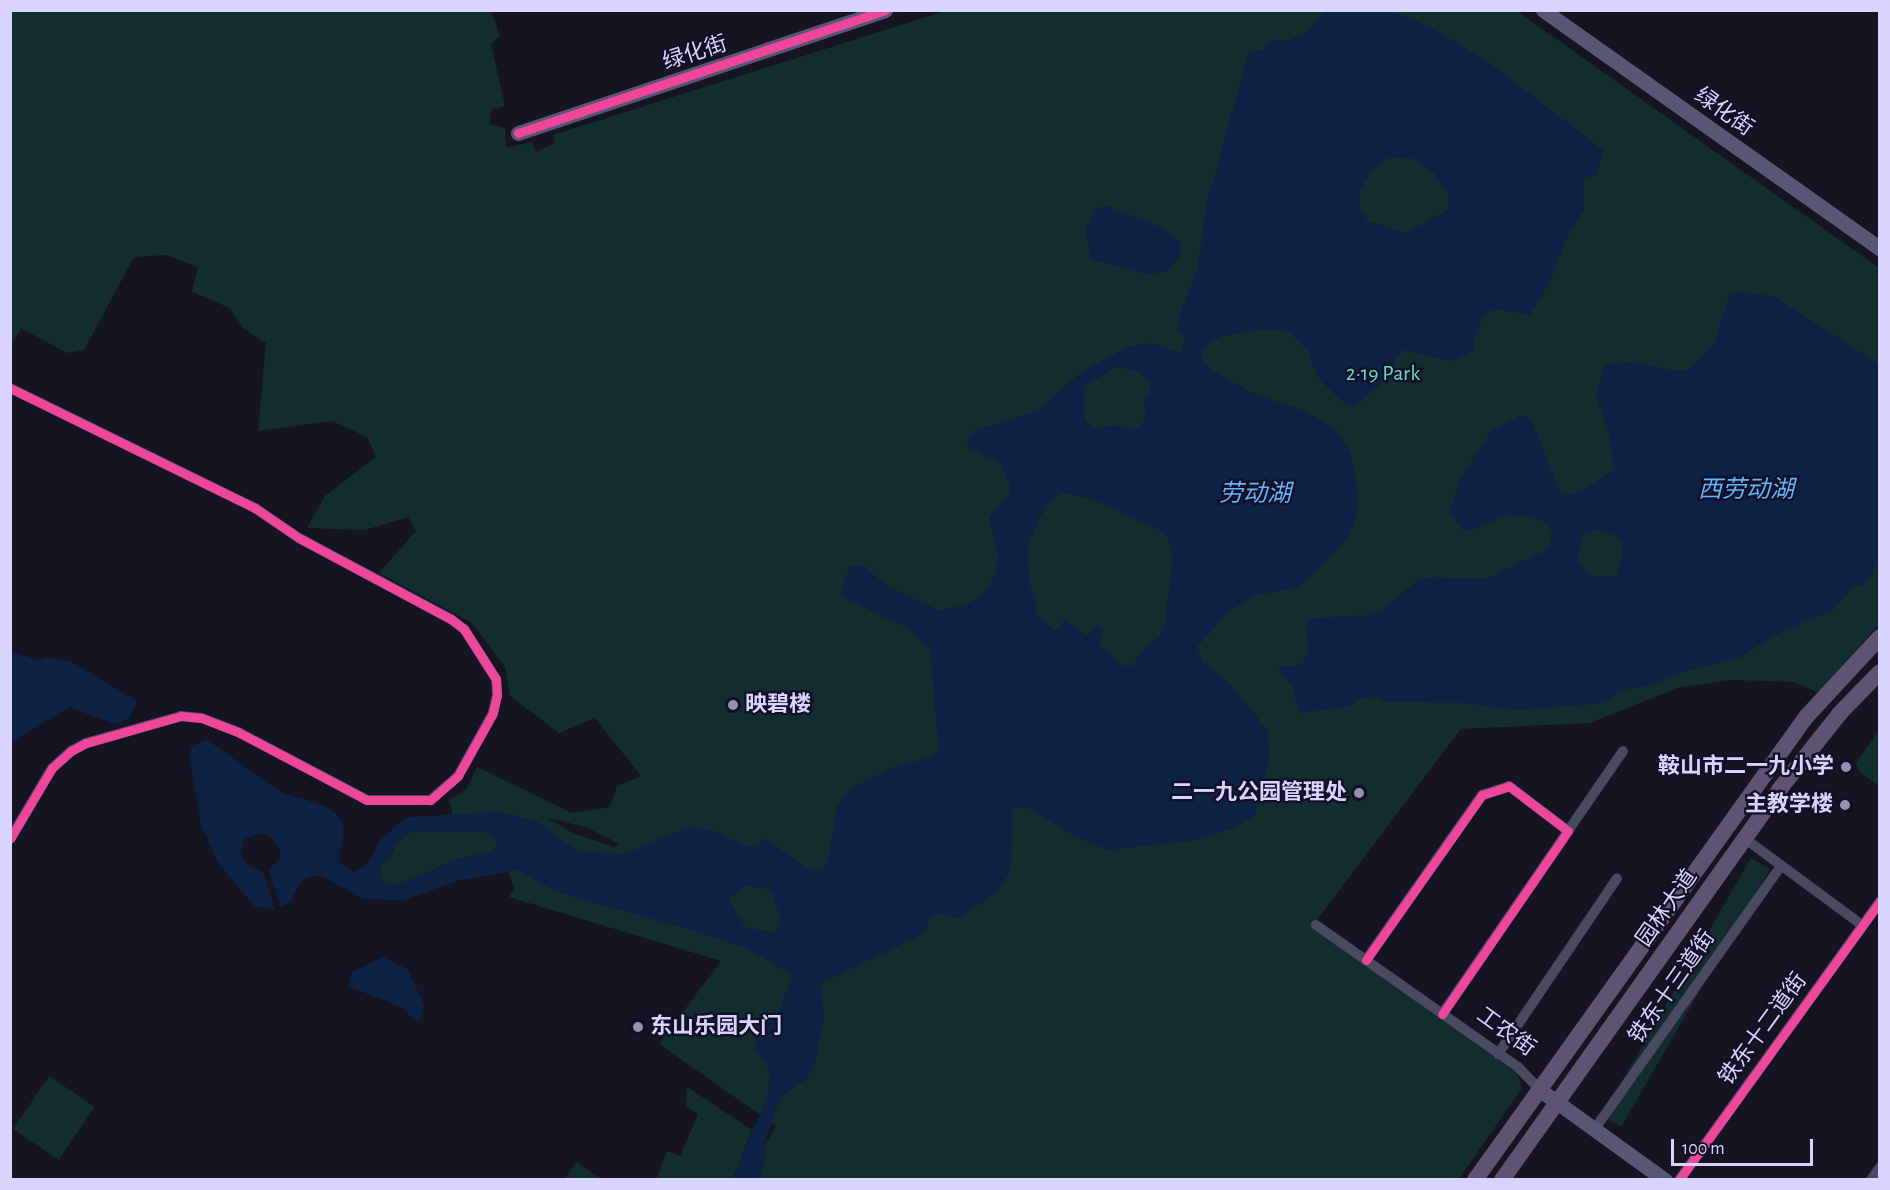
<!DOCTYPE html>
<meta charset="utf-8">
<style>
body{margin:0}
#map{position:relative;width:1890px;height:1190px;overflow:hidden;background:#161421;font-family:"Alegreya Sans","Noto Sans SC",sans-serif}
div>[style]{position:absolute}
.green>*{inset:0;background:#132c2d;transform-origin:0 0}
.water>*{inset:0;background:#0d2144}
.pier>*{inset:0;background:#161421}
.street>*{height:10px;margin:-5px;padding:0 5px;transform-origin:5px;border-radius:5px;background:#4a4962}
.secondary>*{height:15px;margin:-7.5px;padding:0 7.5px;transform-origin:7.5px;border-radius:7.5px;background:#575674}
.primary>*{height:16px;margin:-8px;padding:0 8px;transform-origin:8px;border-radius:8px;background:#5e5373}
.cycleway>*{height:9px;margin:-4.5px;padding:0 4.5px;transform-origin:4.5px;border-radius:4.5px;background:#ed469a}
.dots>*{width:16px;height:16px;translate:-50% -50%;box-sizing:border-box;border:3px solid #130f26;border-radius:50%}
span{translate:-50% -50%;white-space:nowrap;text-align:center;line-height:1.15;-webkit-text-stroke:4.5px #130f26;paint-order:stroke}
.street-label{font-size:22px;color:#d9d4ff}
.park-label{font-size:22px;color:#5fe0c0}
.poi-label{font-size:22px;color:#d9d4ff;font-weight:700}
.left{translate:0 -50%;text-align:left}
.right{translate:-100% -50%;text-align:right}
.water-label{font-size:24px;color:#62b6ff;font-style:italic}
.frame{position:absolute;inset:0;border:12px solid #d9d4ff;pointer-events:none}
.scale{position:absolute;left:1671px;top:1139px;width:142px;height:27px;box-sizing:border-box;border:3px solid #d9d4ff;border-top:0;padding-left:8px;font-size:18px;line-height:21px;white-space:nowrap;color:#d9d4ff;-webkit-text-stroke:4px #130f26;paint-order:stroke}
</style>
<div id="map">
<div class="green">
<i style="clip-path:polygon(evenodd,11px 11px,491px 11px,500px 35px,491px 44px,505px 106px,492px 109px,489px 124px,505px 128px,506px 148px,532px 142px,536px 152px,555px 143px,553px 135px,945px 11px,1517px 11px,1879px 268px,1879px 624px,1819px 693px,1793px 682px,1731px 680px,1677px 688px,1590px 723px,1461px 729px,1313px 925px,1517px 1072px,1522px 1088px,1459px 1179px,759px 1179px,766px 1156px,764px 1146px,776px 1126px,659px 1044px,721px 961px,509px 897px,514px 888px,509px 874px,520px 817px,453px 816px,449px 800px,466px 790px,477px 767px,572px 813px,610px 807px,617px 786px,641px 776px,595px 718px,559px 733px,510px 696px,505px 667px,472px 623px,379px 573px,416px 531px,408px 517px,365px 530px,307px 528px,325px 496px,376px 457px,367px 437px,332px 421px,258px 431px,266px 343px,243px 328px,230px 308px,192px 292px,198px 267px,166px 255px,134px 257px,84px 350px,67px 353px,21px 328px,11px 345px,11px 11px,547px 818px,586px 827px,619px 844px,614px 847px,573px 833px,547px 818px)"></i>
<i style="clip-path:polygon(1879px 730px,1879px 786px,1859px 771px,1856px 763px)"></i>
<i style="clip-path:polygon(411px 832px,485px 832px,494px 835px,499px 844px,491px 852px,453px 861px,418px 877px,395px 885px,386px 883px,381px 878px,381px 863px,389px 859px,398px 841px)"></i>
<i style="left:1751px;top:858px;width:22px;height:298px;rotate:30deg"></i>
<i style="left:49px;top:1076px;width:55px;height:64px;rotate:34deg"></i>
<i style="clip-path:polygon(687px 1087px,752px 1130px,733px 1179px,656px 1180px,667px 1151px,680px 1156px,698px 1114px,686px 1106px)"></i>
<i style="clip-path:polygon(576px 1162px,602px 1179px,565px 1179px)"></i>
</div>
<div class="water">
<i style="clip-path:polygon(evenodd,1325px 11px,1382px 11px,1403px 15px,1441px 33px,1491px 64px,1604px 151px,1596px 175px,1583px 178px,1584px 210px,1565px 241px,1549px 284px,1530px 315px,1496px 309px,1484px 315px,1475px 335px,1474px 350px,1453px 361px,1402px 350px,1380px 384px,1356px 406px,1348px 407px,1319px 379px,1306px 348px,1289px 332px,1267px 329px,1222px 336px,1206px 344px,1200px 355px,1210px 369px,1256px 395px,1303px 410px,1336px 429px,1351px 454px,1358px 492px,1357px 516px,1348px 538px,1323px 564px,1298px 588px,1256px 595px,1229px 611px,1197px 647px,1203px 662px,1229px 683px,1268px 731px,1269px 759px,1255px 815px,1232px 829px,1190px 841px,1107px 850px,1071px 834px,1027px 807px,1012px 808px,1011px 869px,998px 891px,959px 918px,939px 913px,930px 918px,923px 934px,821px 983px,824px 1019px,815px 1062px,807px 1078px,780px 1098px,764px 1146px,766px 1156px,759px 1179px,733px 1179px,768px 1093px,770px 1070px,756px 1051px,755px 1033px,777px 1015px,793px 976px,775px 964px,743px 947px,695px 931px,557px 892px,518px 870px,457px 881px,404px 900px,391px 900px,361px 898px,324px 877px,314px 876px,302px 880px,290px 902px,275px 910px,254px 906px,218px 863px,201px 824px,189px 756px,192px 746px,207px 740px,283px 793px,325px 806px,338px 815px,344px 829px,339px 862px,353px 872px,367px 865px,381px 839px,407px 817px,501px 812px,536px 821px,577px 851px,624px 854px,689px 827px,718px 832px,742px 845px,756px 846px,765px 838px,805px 867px,820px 871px,828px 862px,837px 807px,853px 787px,897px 766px,929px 758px,939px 750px,930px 651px,910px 629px,840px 596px,849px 567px,863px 565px,887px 586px,938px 610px,964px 606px,983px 594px,995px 576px,998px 555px,989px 517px,1009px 495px,1009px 482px,999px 462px,966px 446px,974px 431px,1038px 411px,1081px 372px,1128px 347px,1150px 343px,1181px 353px,1186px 338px,1178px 332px,1180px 314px,1197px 271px,1207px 202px,1249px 52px,1262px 50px,1269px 41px,1290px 40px,1309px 31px,1325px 11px,1389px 158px,1415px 159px,1434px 173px,1449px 196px,1448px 210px,1405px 233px,1368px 221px,1359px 207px,1360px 190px,1371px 171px,1389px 158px,1325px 11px,1116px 367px,1135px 371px,1150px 382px,1150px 393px,1144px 403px,1146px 416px,1142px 425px,1131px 430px,1117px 425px,1095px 428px,1085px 420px,1083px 387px,1116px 367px,1325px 11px,1061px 493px,1089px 498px,1158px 529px,1168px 537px,1173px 558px,1165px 623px,1160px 637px,1148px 644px,1132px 666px,1124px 666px,1099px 645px,1103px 632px,1098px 624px,1087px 635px,1065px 620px,1054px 631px,1035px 613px,1037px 600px,1029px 584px,1028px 544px,1046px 505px,1061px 493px,1325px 11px,411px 832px,485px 832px,494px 835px,498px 844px,491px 852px,453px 861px,418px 877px,395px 885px,386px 883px,381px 878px,381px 864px,389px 859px,398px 841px,411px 832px,1325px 11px,744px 886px,770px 889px,781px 919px,776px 933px,745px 927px,729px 899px,744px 886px)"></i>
<i style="clip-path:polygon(1107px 206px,1165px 229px,1181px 243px,1180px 256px,1168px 270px,1149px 275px,1090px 259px,1086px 231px,1094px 209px)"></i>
<i style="clip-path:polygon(evenodd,1739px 292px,1773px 296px,1879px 364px,1879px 562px,1863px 585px,1854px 586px,1833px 610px,1779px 633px,1740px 657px,1682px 672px,1648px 686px,1619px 690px,1604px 703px,1517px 710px,1463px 703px,1383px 702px,1378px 696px,1359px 699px,1351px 706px,1299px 713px,1292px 685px,1279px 671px,1280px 667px,1301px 665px,1309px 650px,1306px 624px,1315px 618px,1370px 615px,1384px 609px,1418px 580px,1430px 577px,1487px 579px,1548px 549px,1553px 535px,1547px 523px,1529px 516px,1506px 515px,1469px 531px,1461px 529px,1450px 511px,1458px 483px,1491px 431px,1521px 415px,1531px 419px,1560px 492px,1569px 495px,1582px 491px,1614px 469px,1609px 433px,1596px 395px,1605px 365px,1631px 362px,1677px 371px,1692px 368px,1715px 343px,1729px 296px,1739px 292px,1596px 530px,1617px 536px,1621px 542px,1622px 554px,1616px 576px,1594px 576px,1583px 570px,1578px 561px,1581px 540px,1585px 533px,1596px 530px)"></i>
<i style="clip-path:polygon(11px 652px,38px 660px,47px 657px,72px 662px,137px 701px,130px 718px,115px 724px,69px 707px,11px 743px)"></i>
<i style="clip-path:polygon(383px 957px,408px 969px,424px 1006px,420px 1021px,414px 1020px,403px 1008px,348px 986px,352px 972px)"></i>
</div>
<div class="pier">
<i style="clip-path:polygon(262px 833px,271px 837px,280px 850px,279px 859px,268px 870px,281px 909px,275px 910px,263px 871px,246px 865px,240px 853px,245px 838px)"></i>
</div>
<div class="street">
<i style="left:10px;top:388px;width:273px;rotate:26.1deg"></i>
<i style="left:255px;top:508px;width:53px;rotate:34.3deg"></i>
<i style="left:299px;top:538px;width:172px;rotate:28.1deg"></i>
<i style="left:451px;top:619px;width:16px;rotate:38deg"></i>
<i style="left:464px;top:629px;width:59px;rotate:57.4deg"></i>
<i style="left:496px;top:679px;width:16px;rotate:86deg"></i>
<i style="left:497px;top:695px;width:18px;rotate:103deg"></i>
<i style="left:493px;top:713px;width:72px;rotate:119.1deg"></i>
<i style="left:458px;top:776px;width:37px;rotate:139deg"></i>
<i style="left:430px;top:800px;width:63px;rotate:180deg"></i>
<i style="left:367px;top:800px;width:146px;rotate:-152.2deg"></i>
<i style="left:238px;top:732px;width:40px;rotate:-159deg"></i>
<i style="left:201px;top:718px;width:20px;rotate:-174deg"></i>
<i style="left:181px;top:716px;width:99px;rotate:164.1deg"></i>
<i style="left:86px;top:743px;width:17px;rotate:152deg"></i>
<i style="left:71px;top:751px;width:25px;rotate:138deg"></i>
<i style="left:52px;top:768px;width:82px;rotate:120.6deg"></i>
<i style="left:1568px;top:831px;width:97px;rotate:-55.5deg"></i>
<i style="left:1744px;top:838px;width:147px;rotate:36.4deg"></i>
<i style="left:1316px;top:925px;width:247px;rotate:35.1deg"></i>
<i style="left:1518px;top:1067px;width:32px;rotate:46deg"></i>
<i style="left:1366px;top:960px;width:202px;rotate:-54.9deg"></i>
<i style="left:1482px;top:795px;width:28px;rotate:-18deg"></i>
<i style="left:1509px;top:786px;width:74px;rotate:37.3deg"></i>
<i style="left:1568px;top:831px;width:222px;rotate:124.5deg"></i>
<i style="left:1498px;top:1054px;width:212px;rotate:-55.9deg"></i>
<i style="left:1594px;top:1130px;width:324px;rotate:-54.7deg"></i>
<i style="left:1679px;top:1180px;width:344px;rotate:-54.2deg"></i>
<i style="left:1871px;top:1180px;width:16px;rotate:-55deg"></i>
</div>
<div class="secondary">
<i style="left:1543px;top:10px;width:413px;rotate:35.3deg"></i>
<i style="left:518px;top:133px;width:387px;rotate:-18.5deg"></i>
<i style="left:1540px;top:1090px;width:154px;rotate:35.8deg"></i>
</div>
<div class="primary">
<i style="left:1475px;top:1180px;width:569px;rotate:-54.44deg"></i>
<i style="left:1806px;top:717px;width:109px;rotate:-47.2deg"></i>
<i style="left:1502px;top:1180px;width:478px;rotate:-54.6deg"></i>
<i style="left:1779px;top:790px;width:98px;rotate:-51.6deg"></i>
<i style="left:1840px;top:713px;width:57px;rotate:-45.7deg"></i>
</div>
<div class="cycleway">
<i style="left:518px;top:133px;width:387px;rotate:-18.5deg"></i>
<i style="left:10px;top:388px;width:273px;rotate:26.1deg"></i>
<i style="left:255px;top:508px;width:53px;rotate:34.3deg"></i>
<i style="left:299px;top:538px;width:172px;rotate:28.1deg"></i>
<i style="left:451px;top:619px;width:16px;rotate:38deg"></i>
<i style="left:464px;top:629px;width:59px;rotate:57.4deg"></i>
<i style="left:496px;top:679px;width:16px;rotate:86deg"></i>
<i style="left:497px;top:695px;width:18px;rotate:103deg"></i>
<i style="left:493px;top:713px;width:72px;rotate:119.1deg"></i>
<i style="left:458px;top:776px;width:37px;rotate:139deg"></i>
<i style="left:430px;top:800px;width:63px;rotate:180deg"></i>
<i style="left:367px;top:800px;width:146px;rotate:-152.2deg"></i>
<i style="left:238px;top:732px;width:40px;rotate:-159deg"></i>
<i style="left:201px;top:718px;width:20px;rotate:-174deg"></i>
<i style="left:181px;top:716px;width:99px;rotate:164.1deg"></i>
<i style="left:86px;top:743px;width:17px;rotate:152deg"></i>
<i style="left:71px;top:751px;width:25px;rotate:138deg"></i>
<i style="left:52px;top:768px;width:82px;rotate:120.6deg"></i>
<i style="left:1366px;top:960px;width:202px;rotate:-54.9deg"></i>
<i style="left:1482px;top:795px;width:28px;rotate:-18deg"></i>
<i style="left:1509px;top:786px;width:74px;rotate:37.3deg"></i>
<i style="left:1568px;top:831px;width:222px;rotate:124.5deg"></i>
<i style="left:1679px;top:1180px;width:344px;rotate:-54.2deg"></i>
</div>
<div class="dots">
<i style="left:733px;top:705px;background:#9591b1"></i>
<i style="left:1846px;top:767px;background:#9591b1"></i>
<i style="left:1359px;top:793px;background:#9591b1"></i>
<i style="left:1845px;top:805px;background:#9591b1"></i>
<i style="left:638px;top:1027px;background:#9591b1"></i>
</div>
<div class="street-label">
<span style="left:695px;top:53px;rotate:-18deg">绿化街</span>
<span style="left:1724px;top:112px;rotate:35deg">绿化街</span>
<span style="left:1667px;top:908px;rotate:-55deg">园林大道</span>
<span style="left:1672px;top:987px;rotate:-55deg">铁东十三道街</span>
<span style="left:1763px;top:1029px;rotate:-54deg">铁东十二道街</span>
<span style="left:1506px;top:1032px;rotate:36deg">工农街</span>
</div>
<div class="park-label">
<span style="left:1383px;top:374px">2·19 Park</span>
</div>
<div class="poi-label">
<span class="left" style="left:745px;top:705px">映碧楼</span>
<span class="right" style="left:1834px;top:767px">鞍山市二一九小学</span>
<span class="right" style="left:1347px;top:793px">二一九公园管理处</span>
<span class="right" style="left:1833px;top:805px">主教学楼</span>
<span class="left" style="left:650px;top:1027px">东山乐园大门</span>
</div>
<div class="water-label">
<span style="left:1746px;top:491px">西劳动湖</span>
<span style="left:1255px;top:495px">劳动湖</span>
</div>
<div class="frame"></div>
<div class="scale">100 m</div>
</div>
